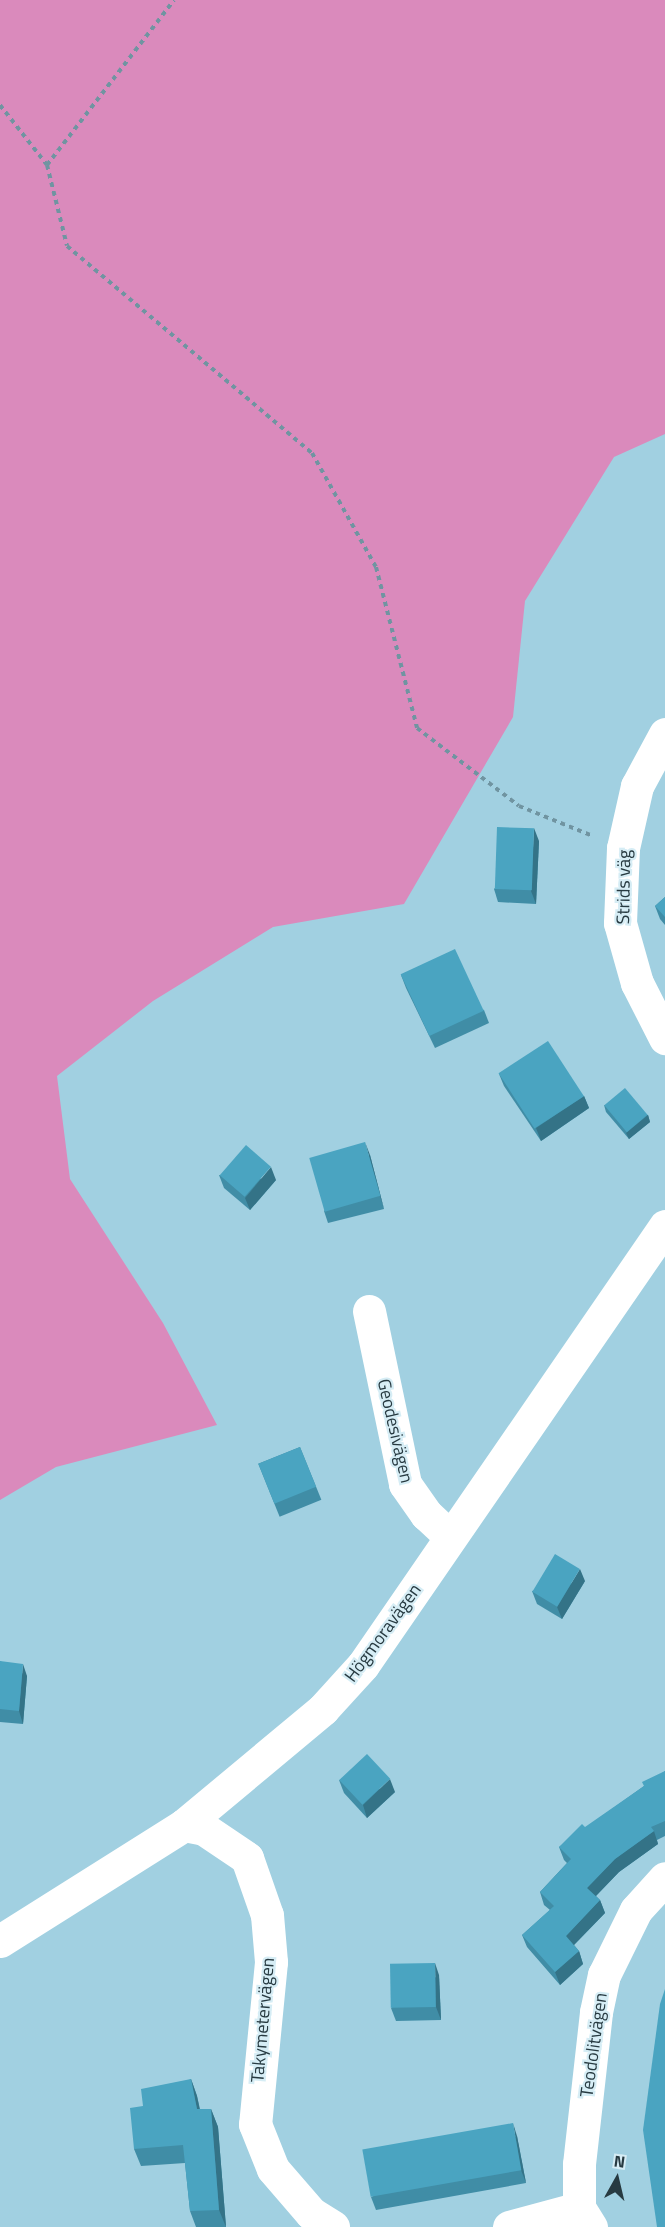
<!DOCTYPE html>
<meta charset="utf-8">
<style>
body{margin:0}
#map{position:relative;width:665px;height:2227px;overflow:hidden;background:#a1d0e1;font-family:"Titillium Web",sans-serif}
div>[style]{position:absolute}
.green>*{inset:0;background:#da8abc}
.path>*{height:4px;margin-top:-2px;transform-origin:0;background:repeating-linear-gradient(90deg,#7094a1 0 4.5px,transparent 0 9px)}
.minor>*{height:33px;margin:-16.5px;padding:0 16.5px;transform-origin:16.5px;border-radius:16.5px;background:#fff}
.wall>*{inset:0;background:#408da6;transform-origin:0 0}
.shaded-wall>*{inset:0;background:#347387}
.building>*{inset:0;background:#4aa4c1;transform-origin:0 0}
span{translate:-50% -50%;white-space:nowrap;text-align:center;line-height:1.15;-webkit-text-stroke:4.5px #d6edf5;paint-order:stroke}
.street-label{font-size:18px;color:#273a41}
.north{position:absolute;left:587px;top:2149px;width:60px;height:60px;-webkit-text-stroke:4px #d6edf5;paint-order:stroke;rotate:8deg;font-size:16px;font-weight:700;line-height:24px;text-align:center;color:#273a41}
.north::after{content:'';display:block;margin:auto;width:21px;height:27px;background:#273a41;clip-path:polygon(50% 0,100% 100%,50% 72%,0 100%)}
</style>
<div id="map">
<div class="green">
<i style="clip-path:polygon(0 0,665px 0,665px 434px,614px 457px,525px 601px,513px 717px,404px 904px,273px 927px,153px 1001px,57px 1076px,70px 1179px,163px 1323px,217px 1425px,56px 1467px,0 1500px)"></i>
</div>
<div class="path">
<i style="left:0;top:105px;width:76px;rotate:51.9deg"></i>
<i style="left:47px;top:165px;width:83px;rotate:76.1deg"></i>
<i style="left:67px;top:246px;width:321px;rotate:40.2deg"></i>
<i style="left:312px;top:453px;width:131px;rotate:60.7deg"></i>
<i style="left:376px;top:567px;width:166px;rotate:75.7deg"></i>
<i style="left:417px;top:728px;width:128px;rotate:37.4deg"></i>
<i style="left:519px;top:806px;width:80px;rotate:22.1deg"></i>
<i style="left:47px;top:165px;width:208px;rotate:-52.4deg"></i>
</div>
<div class="minor">
<i style="left:665px;top:734px;width:59px;rotate:118.3deg"></i>
<i style="left:637px;top:786px;width:64px;rotate:102.7deg"></i>
<i style="left:623px;top:848px;width:75px;rotate:92.3deg"></i>
<i style="left:620px;top:923px;width:62px;rotate:74.2deg"></i>
<i style="left:637px;top:983px;width:62px;rotate:63deg"></i>
<i style="left:369px;top:1311px;width:177px;rotate:78.2deg"></i>
<i style="left:405px;top:1484px;width:37px;rotate:55deg"></i>
<i style="left:426px;top:1514px;width:33px;rotate:43deg"></i>
<i style="left:184px;top:1825px;width:20px;rotate:11deg"></i>
<i style="left:204px;top:1829px;width:52px;rotate:34deg"></i>
<i style="left:247px;top:1858px;width:60px;rotate:70.7deg"></i>
<i style="left:267px;top:1915px;width:47px;rotate:85.1deg"></i>
<i style="left:271px;top:1962px;width:163px;rotate:95.6deg"></i>
<i style="left:255px;top:2124px;width:48px;rotate:68.2deg"></i>
<i style="left:273px;top:2169px;width:58px;rotate:49.2deg"></i>
<i style="left:311px;top:2213px;width:26px;rotate:32deg"></i>
<i style="left:0;top:1941px;width:218px;rotate:-32.2deg"></i>
<i style="left:184px;top:1825px;width:181px;rotate:-39.8deg"></i>
<i style="left:323px;top:1709px;width:59px;rotate:-47.7deg"></i>
<i style="left:363px;top:1665px;width:533px;rotate:-55.47deg"></i>
<i style="left:509px;top:2227px;width:73px;rotate:-15.2deg"></i>
<i style="left:591px;top:2227px;width:22px;rotate:-122deg"></i>
<i style="left:579px;top:2208px;width:44px;rotate:-90deg"></i>
<i style="left:579px;top:2164px;width:153px;rotate:-83.6deg"></i>
<i style="left:596px;top:2012px;width:38px;rotate:-78deg"></i>
<i style="left:604px;top:1975px;width:72px;rotate:-63.8deg"></i>
<i style="left:636px;top:1910px;width:43px;rotate:-47.8deg"></i>
</div>
<div class="wall">
<i style="clip-path:polygon(539px 841px,536px 904px,498px 902px,494px 889px)"></i>
<i style="clip-path:polygon(665px 897px,665px 925px,660px 919px,655px 906px)"></i>
<i style="clip-path:polygon(401px 975px,484px 1010px,489px 1023px,435px 1048px,406px 988px)"></i>
<i style="clip-path:polygon(499px 1074px,584px 1096px,589px 1108px,541px 1141px,504px 1086px)"></i>
<i style="clip-path:polygon(604px 1105px,648px 1115px,650px 1122px,629px 1139px,606px 1112px)"></i>
<i style="clip-path:polygon(370px 1155px,384px 1209px,328px 1223px,324px 1211px)"></i>
<i style="clip-path:polygon(219px 1175px,276px 1180px,250px 1210px,224px 1188px)"></i>
<i style="left:300px;top:1447px;width:57px;height:45px;rotate:68deg"></i>
<i style="clip-path:polygon(585px 1581px,562px 1619px,537px 1604px,532px 1591px)"></i>
<i style="clip-path:polygon(0 1661px,27px 1676px,23px 1724px,0 1722px)"></i>
<i style="clip-path:polygon(665px 1771px,665px 1836px,657px 1840px,658px 1844px,619px 1872px,596px 1896px,600px 1900px,605px 1913px,574px 1945px,579px 1951px,583px 1964px,560px 1985px,527px 1947px,522px 1935px,550px 1910px,544px 1905px,540px 1892px,567px 1863px,564px 1860px,559px 1847px)"></i>
<i style="clip-path:polygon(339px 1780px,395px 1792px,367px 1818px,344px 1793px)"></i>
<i style="clip-path:polygon(439px 1975px,441px 2020px,396px 2021px,391px 2008px)"></i>
<i style="clip-path:polygon(191px 2079px,197px 2096px,200px 2109px,211px 2109px,218px 2127px,226px 2227px,196px 2227px,190px 2211px,185px 2163px,141px 2166px,134px 2149px,143px 2106px)"></i>
<i style="clip-path:polygon(517px 2136px,526px 2183px,376px 2210px,371px 2197px)"></i>
</div>
<div class="shaded-wall">
<i style="clip-path:polygon(534px 828px,539px 841px,536px 904px,531px 891px)"></i>
<i style="clip-path:polygon(584px 1096px,589px 1108px,541px 1141px,536px 1128px)"></i>
<i style="clip-path:polygon(648px 1115px,650px 1122px,629px 1139px,626px 1133px)"></i>
<i style="clip-path:polygon(365px 1142px,370px 1155px,384px 1209px,380px 1196px)"></i>
<i style="clip-path:polygon(271px 1167px,276px 1180px,250px 1210px,245px 1198px)"></i>
<i style="clip-path:polygon(580px 1569px,585px 1581px,562px 1619px,557px 1607px)"></i>
<i style="clip-path:polygon(23px 1664px,27px 1676px,23px 1724px,19px 1711px)"></i>
<i style="clip-path:polygon(390px 1779px,395px 1792px,367px 1818px,363px 1805px)"></i>
<i style="clip-path:polygon(654px 1831px,658px 1844px,619px 1872px,592px 1900px,587px 1888px,615px 1859px)"></i>
<i style="clip-path:polygon(600px 1900px,605px 1913px,570px 1949px,566px 1936px)"></i>
<i style="clip-path:polygon(579px 1951px,583px 1964px,560px 1985px,555px 1972px)"></i>
<i style="clip-path:polygon(435px 1963px,439px 1975px,441px 2020px,436px 2007px)"></i>
<i style="clip-path:polygon(191px 2079px,197px 2096px,203px 2127px,197px 2109px)"></i>
<i style="clip-path:polygon(211px 2109px,218px 2127px,226px 2227px,219px 2210px)"></i>
<i style="clip-path:polygon(513px 2123px,517px 2136px,526px 2183px,521px 2170px)"></i>
</div>
<div class="building">
<i style="left:497px;top:827px;width:37px;height:62px;rotate:2deg"></i>
<i style="clip-path:polygon(665px 897px,665px 917px,655px 906px)"></i>
<i style="left:455px;top:949px;width:68px;height:60px;rotate:65deg"></i>
<i style="left:548px;top:1041px;width:66px;height:59px;rotate:57deg"></i>
<i style="left:625px;top:1088px;width:35px;height:27px;rotate:50deg"></i>
<i style="left:365px;top:1142px;width:56px;height:58px;rotate:74deg"></i>
<i style="left:246px;top:1145px;width:33px;height:40px;rotate:41deg"></i>
<i style="left:300px;top:1447px;width:43px;height:45px;rotate:68deg"></i>
<i style="left:555px;top:1554px;width:29px;height:44px;rotate:31deg"></i>
<i style="clip-path:polygon(0 1661px,23px 1664px,19px 1711px,0 1709px)"></i>
<i style="left:367px;top:1754px;width:34px;height:38px;rotate:47deg"></i>
<i style="clip-path:polygon(665px 1771px,665px 1821px,651px 1827px,654px 1831px,615px 1859px,587px 1888px,600px 1900px,566px 1936px,579px 1951px,555px 1972px,522px 1935px,554px 1906px,540px 1892px,571px 1859px,559px 1847px,582px 1824px,585px 1827px,644px 1786px,642px 1782px)"></i>
<i style="left:435px;top:1963px;width:44px;height:45px;rotate:89deg"></i>
<i style="clip-path:polygon(665px 1989px,665px 2227px,657px 2227px,643px 2130px,660px 2004px)"></i>
<i style="clip-path:polygon(191px 2079px,197px 2109px,211px 2109px,219px 2210px,190px 2211px,183px 2145px,134px 2149px,130px 2108px,143px 2106px,141px 2089px)"></i>
<i style="left:513px;top:2123px;width:48px;height:153px;rotate:80deg"></i>
</div>
<div class="street-label">
<span style="left:624px;top:887px;rotate:-89deg">Strids väg</span>
<span style="left:395px;top:1431px;rotate:77deg">Geodesivägen</span>
<span style="left:383px;top:1633px;rotate:-54deg">Högmoravägen</span>
<span style="left:263px;top:2020px;rotate:-85deg">Takymetervägen</span>
<span style="left:594px;top:2045px;rotate:-82deg">Teodolitvägen</span>
</div>
<div class="north">N</div>
</div>
